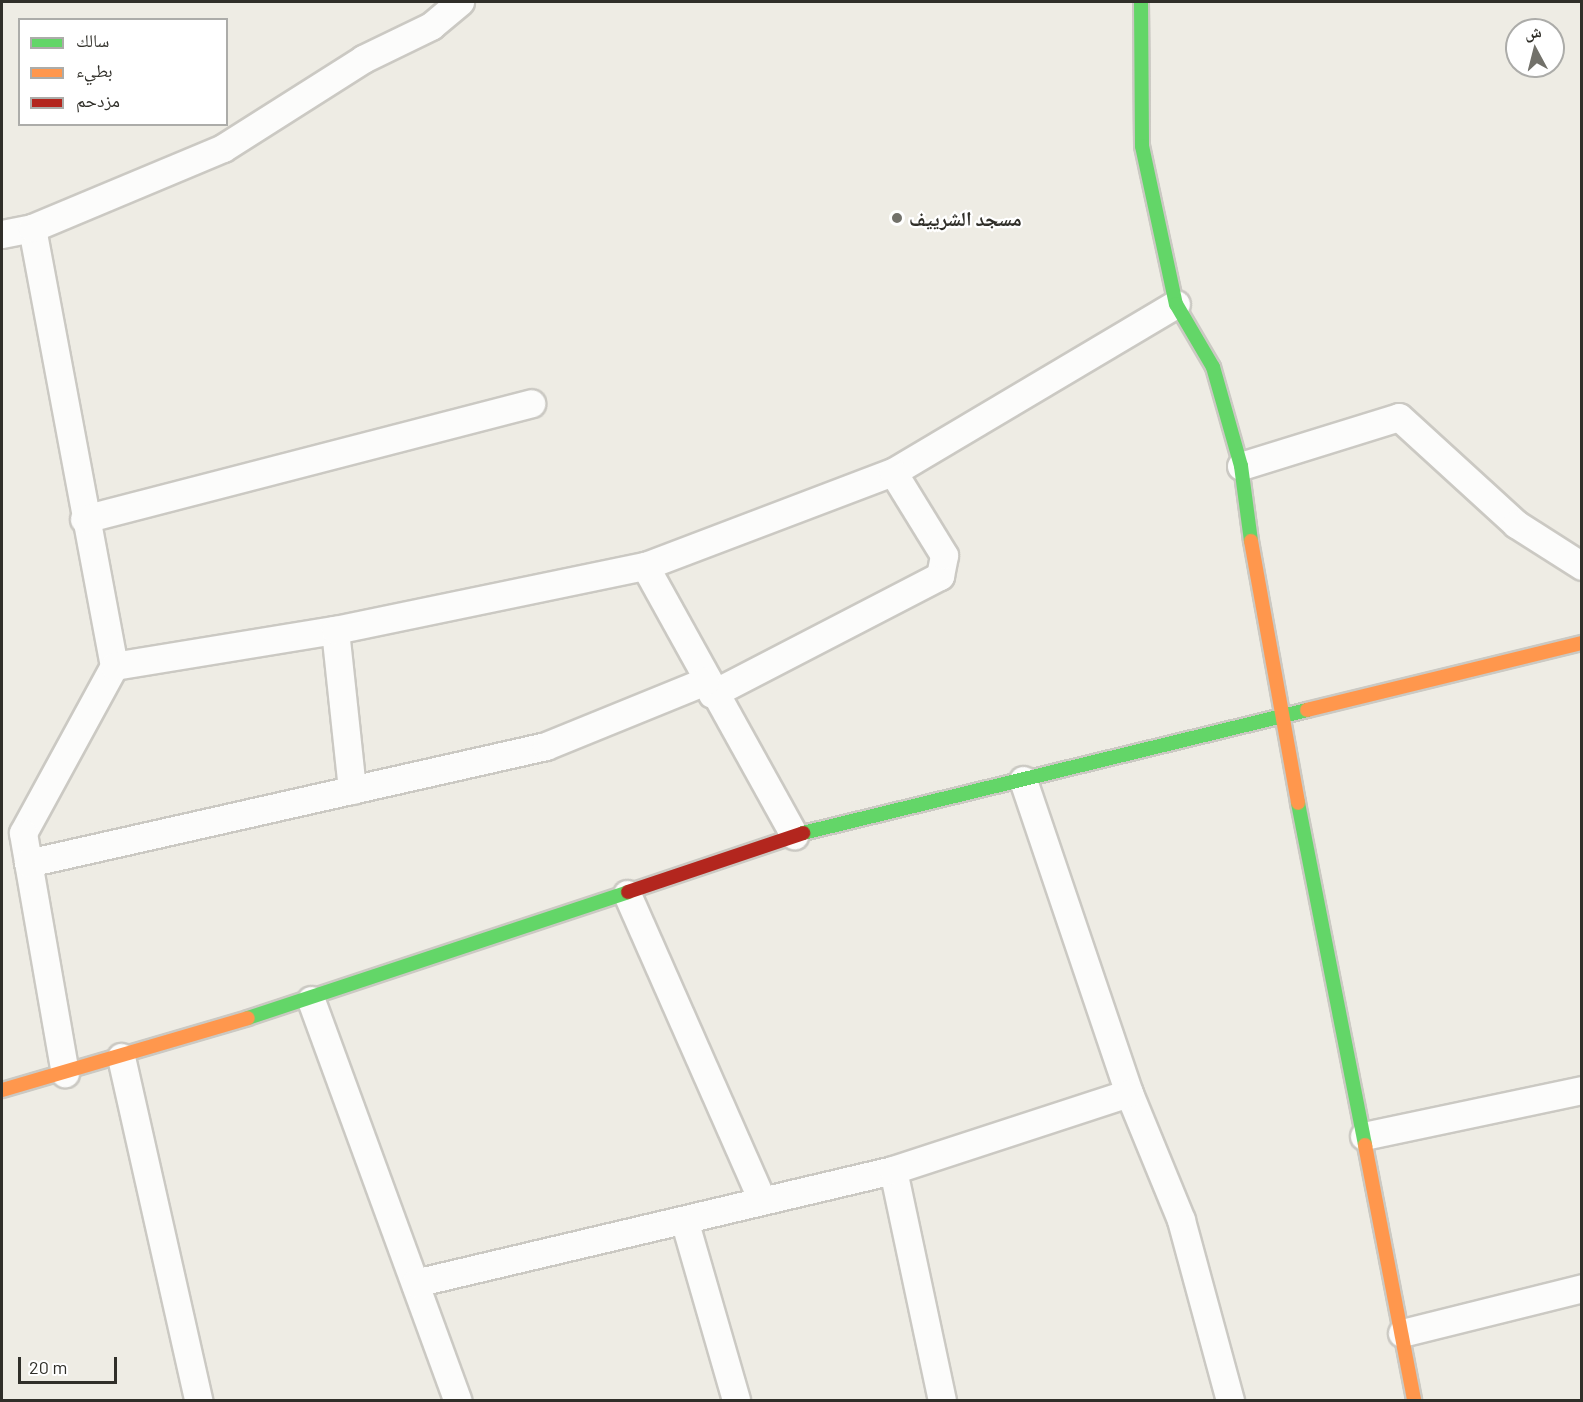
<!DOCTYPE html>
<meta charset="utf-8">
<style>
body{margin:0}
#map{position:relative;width:1583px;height:1402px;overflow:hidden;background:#eeece4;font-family:Barlow,"Noto Naskh Arabic",sans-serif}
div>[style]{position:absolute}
.roads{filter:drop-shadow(2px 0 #cbc9c3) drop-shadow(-2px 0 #cbc9c3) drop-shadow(0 2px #cbc9c3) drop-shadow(0 -2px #cbc9c3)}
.street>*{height:27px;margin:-13.5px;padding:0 13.5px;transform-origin:13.5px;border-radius:13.5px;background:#fcfcfb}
.fast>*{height:14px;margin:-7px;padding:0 7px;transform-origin:7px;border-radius:7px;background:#63d668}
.slow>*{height:14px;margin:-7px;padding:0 7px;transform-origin:7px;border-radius:7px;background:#ff974d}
.jam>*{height:14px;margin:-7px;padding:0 7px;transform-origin:7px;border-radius:7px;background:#b3261e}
.dots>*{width:16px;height:16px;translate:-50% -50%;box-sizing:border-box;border:3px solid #fff;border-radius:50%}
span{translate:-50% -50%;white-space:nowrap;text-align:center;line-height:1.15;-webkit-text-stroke:4.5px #fff;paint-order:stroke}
.poi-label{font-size:20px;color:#302f29;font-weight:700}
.left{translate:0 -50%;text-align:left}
.frame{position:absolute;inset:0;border:3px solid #302f29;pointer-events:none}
.legend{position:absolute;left:18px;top:18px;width:210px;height:108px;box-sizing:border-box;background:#fff;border:2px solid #acaca9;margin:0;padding:8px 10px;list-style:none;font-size:18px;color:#302f29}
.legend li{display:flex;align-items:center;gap:12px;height:30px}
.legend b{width:30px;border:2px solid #acaca9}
.north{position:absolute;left:1505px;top:18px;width:60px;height:60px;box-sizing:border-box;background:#fff;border:2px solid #acaca9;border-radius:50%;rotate:353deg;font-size:16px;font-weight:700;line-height:24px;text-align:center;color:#302f29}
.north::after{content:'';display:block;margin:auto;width:21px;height:27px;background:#72716a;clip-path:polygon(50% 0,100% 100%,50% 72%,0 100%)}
.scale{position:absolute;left:18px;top:1357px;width:99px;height:27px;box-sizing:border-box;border:3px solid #302f29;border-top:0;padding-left:8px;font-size:18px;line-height:21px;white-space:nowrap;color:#302f29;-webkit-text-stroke:4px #fff;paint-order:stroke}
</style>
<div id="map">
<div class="roads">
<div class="street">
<i style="left:32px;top:228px;width:446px;rotate:79.4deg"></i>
<i style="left:114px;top:666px;width:190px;rotate:118.6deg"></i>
<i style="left:23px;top:833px;width:244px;rotate:80.1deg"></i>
<i style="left:2px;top:234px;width:31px;rotate:-11deg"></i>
<i style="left:32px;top:228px;width:207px;rotate:-22.7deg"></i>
<i style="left:223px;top:148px;width:166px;rotate:-32.4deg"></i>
<i style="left:363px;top:59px;width:76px;rotate:-25.9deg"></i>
<i style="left:431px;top:26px;width:38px;rotate:-40deg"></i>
<i style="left:1241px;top:466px;width:165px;rotate:-17.2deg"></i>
<i style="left:1399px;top:417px;width:159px;rotate:42.4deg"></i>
<i style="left:1516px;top:524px;width:78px;rotate:32.5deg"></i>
<i style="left:84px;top:519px;width:462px;rotate:-14.5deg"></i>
<i style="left:645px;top:566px;width:308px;rotate:61deg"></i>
<i style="left:335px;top:630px;width:161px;rotate:83.9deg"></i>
<i style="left:114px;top:666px;width:224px;rotate:-9.3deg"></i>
<i style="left:335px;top:630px;width:317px;rotate:-11.7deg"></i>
<i style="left:645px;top:566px;width:265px;rotate:-20.8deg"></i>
<i style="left:893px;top:472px;width:329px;rotate:-30.7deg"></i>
<i style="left:712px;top:694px;width:257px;rotate:-27.4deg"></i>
<i style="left:940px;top:576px;width:21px;rotate:-79deg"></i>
<i style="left:944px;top:555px;width:97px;rotate:-121.6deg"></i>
<i style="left:1023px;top:780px;width:330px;rotate:71.3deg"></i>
<i style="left:1129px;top:1093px;width:137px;rotate:67.7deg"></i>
<i style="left:1181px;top:1220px;width:187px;rotate:74.8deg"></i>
<i style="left:28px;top:863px;width:531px;rotate:-12.73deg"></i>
<i style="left:546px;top:746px;width:172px;rotate:-22.2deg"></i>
<i style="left:627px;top:894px;width:332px;rotate:66.2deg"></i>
<i style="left:311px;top:1000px;width:426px;rotate:69.9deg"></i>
<i style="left:121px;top:1057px;width:352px;rotate:77.3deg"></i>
<i style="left:1364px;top:1136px;width:223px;rotate:-11.9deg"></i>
<i style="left:893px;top:1170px;width:235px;rotate:78deg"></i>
<i style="left:685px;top:1223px;width:184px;rotate:73.9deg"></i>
<i style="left:415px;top:1283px;width:491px;rotate:-13.3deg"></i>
<i style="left:893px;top:1170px;width:248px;rotate:-18.1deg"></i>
<i style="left:1402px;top:1333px;width:186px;rotate:-14deg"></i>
</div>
<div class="fast">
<i style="left:1141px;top:2px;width:144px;rotate:89.6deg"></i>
<i style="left:1142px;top:146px;width:162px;rotate:77.9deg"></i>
<i style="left:1176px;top:304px;width:73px;rotate:59.6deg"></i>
<i style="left:1213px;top:367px;width:103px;rotate:74.2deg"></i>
<i style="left:1241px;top:466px;width:76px;rotate:82.4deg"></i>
<i style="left:1298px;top:803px;width:349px;rotate:78.9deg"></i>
<i style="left:803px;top:833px;width:519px;rotate:-13.71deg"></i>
<i style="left:248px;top:1018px;width:400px;rotate:-18.3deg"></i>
</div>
<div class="slow">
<i style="left:1251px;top:541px;width:266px;rotate:79.8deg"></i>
<i style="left:1307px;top:710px;width:283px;rotate:-13.7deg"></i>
<i style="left:2px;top:1090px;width:256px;rotate:-16.3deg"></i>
<i style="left:1365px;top:1145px;width:260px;rotate:79.1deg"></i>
</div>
<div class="jam">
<i style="left:628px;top:892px;width:185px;rotate:-18.6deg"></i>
</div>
</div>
<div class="dots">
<i style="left:897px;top:218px;background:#72716a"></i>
</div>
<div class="poi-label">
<span class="left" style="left:909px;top:218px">مسجد الشرييف</span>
</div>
<div class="frame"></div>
<ul class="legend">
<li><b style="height:8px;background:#63d668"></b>سالك</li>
<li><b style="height:8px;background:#ff974d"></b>بطيء</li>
<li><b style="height:8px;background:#b3261e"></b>مزدحم</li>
</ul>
<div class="north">ش</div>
<div class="scale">20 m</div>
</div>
